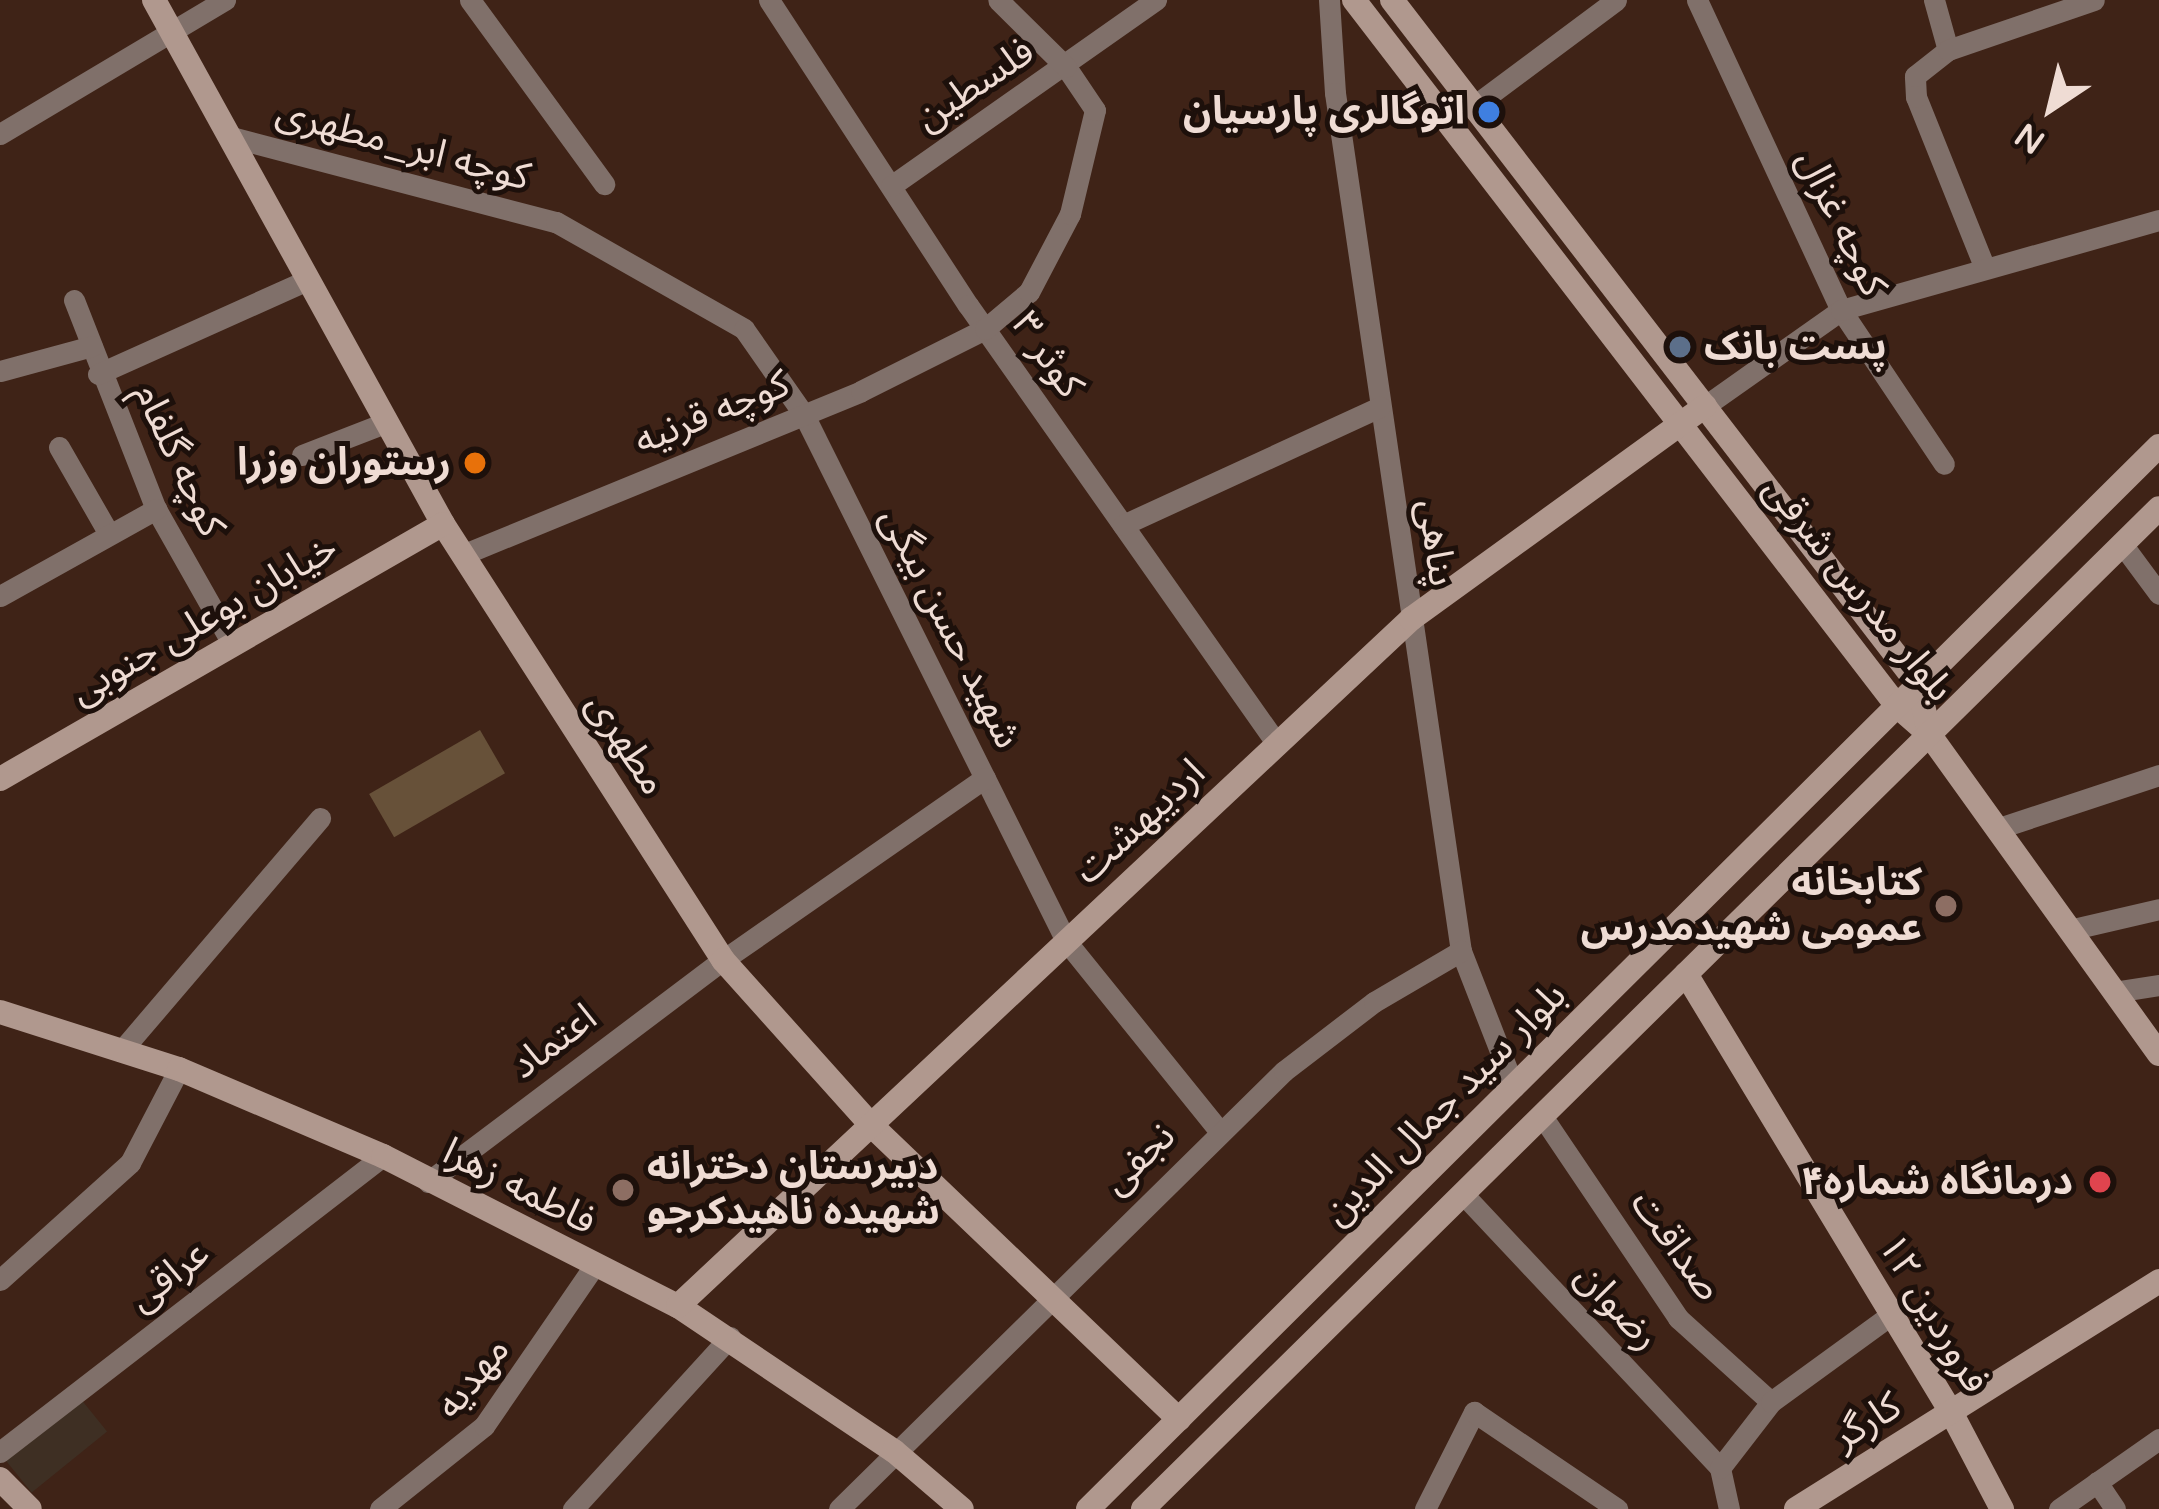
<!DOCTYPE html>
<meta charset="utf-8">
<style>
body{margin:0}
#map{position:relative;width:2159px;height:1509px;overflow:hidden;background:#3f2317;font-family:"Varela Round","Noto Sans Arabic",sans-serif}
div>[style]{position:absolute}
.commercial>*{inset:0;background:#3e2f23;transform-origin:0 0}
.building>*{inset:0;background:#675139;transform-origin:0 0}
.street>*{height:21px;margin:-10.5px;padding:0 10.5px;transform-origin:10.5px;border-radius:10.5px;background:#80706a}
.secondary>*{height:24px;margin:-12px;padding:0 12px;transform-origin:12px;border-radius:12px;background:#b0988e}
.dots>*{width:33px;height:33px;translate:-50% -50%;box-sizing:border-box;border:6px solid #1d100b;border-radius:50%}
span{translate:-50% -50%;white-space:nowrap;text-align:center;line-height:1.15;-webkit-text-stroke:10px #1d100b;paint-order:stroke}
.street-label{font-size:39px;color:#efdcd4}
.poi-label{font-size:39px;color:#efdcd4;font-weight:700}
.right{translate:-100% -50%;text-align:right}
.left{translate:0 -50%;text-align:left}
.north{position:absolute;left:1991px;top:48px;width:120px;height:120px;-webkit-text-stroke:9px #1d100b;paint-order:stroke;rotate:215deg;font-size:33px;font-weight:700;line-height:48px;text-align:center;color:#efdcd4}
.north::after{content:'';display:block;margin:auto;width:42px;height:54px;background:#efdcd4;clip-path:polygon(50% 0,100% 100%,50% 72%,0 100%)}
</style>
<div id="map">
<div class="commercial">
<i style="left:80px;top:1398px;width:43px;height:97px;rotate:51deg"></i>
</div>
<div class="building">
<i style="left:480px;top:730px;width:50px;height:128px;rotate:60deg"></i>
</div>
<div class="street">
<i style="left:470px;top:0;width:228px;rotate:53.9deg"></i>
<i style="left:769px;top:0;width:364px;rotate:56.9deg"></i>
<i style="left:968px;top:305px;width:537px;rotate:54.86deg"></i>
<i style="left:1329px;top:0;width:93px;rotate:86.3deg"></i>
<i style="left:1335px;top:93px;width:867px;rotate:81.65deg"></i>
<i style="left:1461px;top:951px;width:146px;rotate:68.7deg"></i>
<i style="left:1697px;top:0;width:342px;rotate:65.1deg"></i>
<i style="left:1841px;top:310px;width:185px;rotate:56.2deg"></i>
<i style="left:1934px;top:0;width:52px;rotate:74.4deg"></i>
<i style="left:1474px;top:106px;width:177px;rotate:-36.7deg"></i>
<i style="left:0;top:134px;width:262px;rotate:-30.8deg"></i>
<i style="left:231px;top:137px;width:336px;rotate:14.7deg"></i>
<i style="left:556px;top:222px;width:216px;rotate:29.6deg"></i>
<i style="left:744px;top:329px;width:105px;rotate:55.1deg"></i>
<i style="left:804px;top:415px;width:588px;rotate:63.52deg"></i>
<i style="left:1066px;top:941px;width:245px;rotate:51.1deg"></i>
<i style="left:891px;top:186px;width:324px;rotate:-35.1deg"></i>
<i style="left:1984px;top:266px;width:182px;rotate:-111.9deg"></i>
<i style="left:1916px;top:97px;width:21px;rotate:-93deg"></i>
<i style="left:1915px;top:76px;width:42px;rotate:-38.2deg"></i>
<i style="left:1948px;top:50px;width:154px;rotate:-18.9deg"></i>
<i style="left:74px;top:300px;width:225px;rotate:68.6deg"></i>
<i style="left:156px;top:509px;width:156px;rotate:60.5deg"></i>
<i style="left:0;top:371px;width:95px;rotate:-15.2deg"></i>
<i style="left:98px;top:374px;width:231px;rotate:-24.2deg"></i>
<i style="left:1705px;top:406px;width:166px;rotate:-35.2deg"></i>
<i style="left:1841px;top:310px;width:330px;rotate:-15.8deg"></i>
<i style="left:59px;top:447px;width:100px;rotate:60.1deg"></i>
<i style="left:302px;top:455px;width:91px;rotate:-21.2deg"></i>
<i style="left:1123px;top:525px;width:283px;rotate:-24.7deg"></i>
<i style="left:2122px;top:544px;width:62px;rotate:53.5deg"></i>
<i style="left:462px;top:555px;width:431px;rotate:-22.3deg"></i>
<i style="left:861px;top:391px;width:139px;rotate:-26.6deg"></i>
<i style="left:985px;top:329px;width:57px;rotate:-40.1deg"></i>
<i style="left:1029px;top:292px;width:88px;rotate:-62.3deg"></i>
<i style="left:1070px;top:214px;width:107px;rotate:-76.5deg"></i>
<i style="left:1095px;top:110px;width:52px;rotate:-124deg"></i>
<i style="left:1066px;top:67px;width:95px;rotate:-135.4deg"></i>
<i style="left:0;top:596px;width:179px;rotate:-29.1deg"></i>
<i style="left:1996px;top:829px;width:172px;rotate:-18.3deg"></i>
<i style="left:2069px;top:930px;width:92px;rotate:-13.1deg"></i>
<i style="left:2114px;top:992px;width:46px;rotate:-8.8deg"></i>
<i style="left:122px;top:1050px;width:305px;rotate:-49.5deg"></i>
<i style="left:1542px;top:1116px;width:244px;rotate:56deg"></i>
<i style="left:1678px;top:1318px;width:125px;rotate:42.1deg"></i>
<i style="left:428px;top:1182px;width:369px;rotate:-37deg"></i>
<i style="left:723px;top:960px;width:319px;rotate:-34.8deg"></i>
<i style="left:1463px;top:1194px;width:376px;rotate:46.8deg"></i>
<i style="left:0;top:1280px;width:175px;rotate:-42deg"></i>
<i style="left:130px;top:1163px;width:106px;rotate:-62.5deg"></i>
<i style="left:0;top:1452px;width:484px;rotate:-37.7deg"></i>
<i style="left:2097px;top:1482px;width:32px;rotate:56deg"></i>
<i style="left:380px;top:1509px;width:133px;rotate:-38.6deg"></i>
<i style="left:484px;top:1426px;width:194px;rotate:-55.5deg"></i>
<i style="left:573px;top:1509px;width:233px;rotate:-47.6deg"></i>
<i style="left:839px;top:1509px;width:624px;rotate:-44.55deg"></i>
<i style="left:1284px;top:1071px;width:113px;rotate:-37.5deg"></i>
<i style="left:1374px;top:1002px;width:101px;rotate:-30.4deg"></i>
<i style="left:1425px;top:1509px;width:109px;rotate:-63.2deg"></i>
<i style="left:1474px;top:1412px;width:173px;rotate:34.1deg"></i>
<i style="left:1729px;top:1509px;width:42px;rotate:-102.4deg"></i>
<i style="left:1720px;top:1468px;width:83px;rotate:-52.3deg"></i>
<i style="left:1771px;top:1402px;width:150px;rotate:-36deg"></i>
<i style="left:2059px;top:1509px;width:122px;rotate:-35deg"></i>
</div>
<div class="secondary">
<i style="left:154px;top:0;width:598px;rotate:61.12deg"></i>
<i style="left:443px;top:524px;width:518px;rotate:57.29deg"></i>
<i style="left:723px;top:960px;width:222px;rotate:48.1deg"></i>
<i style="left:871px;top:1125px;width:426px;rotate:43.7deg"></i>
<i style="left:1354px;top:0;width:891px;rotate:52.44deg"></i>
<i style="left:1897px;top:706px;width:43px;rotate:41.2deg"></i>
<i style="left:1929px;top:734px;width:394px;rotate:54.3deg"></i>
<i style="left:1392px;top:0;width:864px;rotate:52.43deg"></i>
<i style="left:1919px;top:685px;width:50px;rotate:78.5deg"></i>
<i style="left:0;top:779px;width:511px;rotate:-29.93deg"></i>
<i style="left:1686px;top:974px;width:512px;rotate:58.83deg"></i>
<i style="left:1951px;top:1412px;width:110px;rotate:62.3deg"></i>
<i style="left:0;top:1012px;width:188px;rotate:17.7deg"></i>
<i style="left:179px;top:1069px;width:222px;rotate:23.1deg"></i>
<i style="left:383px;top:1156px;width:331px;rotate:27deg"></i>
<i style="left:678px;top:1306px;width:260px;rotate:33.9deg"></i>
<i style="left:894px;top:1451px;width:89px;rotate:40.5deg"></i>
<i style="left:678px;top:1306px;width:1005px;rotate:-43.14deg"></i>
<i style="left:1411px;top:619px;width:363px;rotate:-35.9deg"></i>
<i style="left:0;top:1479px;width:42px;rotate:45deg"></i>
<i style="left:1088px;top:1509px;width:1509px;rotate:-44.79deg"></i>
<i style="left:1143px;top:1509px;width:1426px;rotate:-44.57deg"></i>
<i style="left:1796px;top:1509px;width:429px;rotate:-32.1deg"></i>
</div>
<div class="dots">
<i style="left:1489px;top:112px;background:#3f7fe0"></i>
<i style="left:1680px;top:347px;background:#5c6f8a"></i>
<i style="left:475px;top:463px;background:#e8710a"></i>
<i style="left:1946px;top:906px;background:#8d6e63"></i>
<i style="left:2100px;top:1182px;background:#e0444e"></i>
<i style="left:623px;top:1190px;background:#8d6e63"></i>
</div>
<div class="street-label">
<span style="left:975px;top:85px;rotate:-34deg">فلسطین</span>
<span style="left:403px;top:145px;rotate:15deg">کوچه ابر_مطهری</span>
<span style="left:1841px;top:223px;rotate:64deg">کوچه غزال</span>
<span style="left:1047px;top:355px;rotate:55deg">کوثر ۳</span>
<span style="left:712px;top:413px;rotate:-22deg">کوچه قرنیه</span>
<span style="left:179px;top:460px;rotate:65deg">کوچه گلفام</span>
<span style="left:1436px;top:543px;rotate:82deg">پناهی</span>
<span style="left:1858px;top:589px;rotate:51deg">بلوار مدرس شرقی</span>
<span style="left:204px;top:620px;rotate:-30deg">خیابان بوعلی جنوبی</span>
<span style="left:950px;top:628px;rotate:63deg">شهید حسن بیگی</span>
<span style="left:626px;top:744px;rotate:57deg">مطهری</span>
<span style="left:1140px;top:822px;rotate:-43deg">اردیبهشت</span>
<span style="left:554px;top:1042px;rotate:-37deg">اعتماد</span>
<span style="left:1445px;top:1104px;rotate:-45deg">بلوار سید جمال الدین</span>
<span style="left:1139px;top:1159px;rotate:-44deg">نجفی</span>
<span style="left:519px;top:1187px;rotate:27deg">فاطمه زهرا</span>
<span style="left:1676px;top:1246px;rotate:54deg">صداقت</span>
<span style="left:169px;top:1276px;rotate:-38deg">عراقی</span>
<span style="left:1617px;top:1307px;rotate:47deg">رضوان</span>
<span style="left:1933px;top:1314px;rotate:59deg">۱۲ فروردین</span>
<span style="left:473px;top:1378px;rotate:-51deg">مهدیه</span>
<span style="left:1867px;top:1422px;rotate:-32deg">کارگر</span>
</div>
<div class="poi-label">
<span class="right" style="left:1465px;top:112px">اتوگالری پارسیان</span>
<span class="left" style="left:1704px;top:347px">پست بانک</span>
<span class="right" style="left:451px;top:463px">رستوران وزرا</span>
<span class="right" style="left:1922px;top:906px">کتابخانه<br>عمومی شهیدمدرس</span>
<span class="left" style="left:647px;top:1190px">دبیرستان دخترانه<br>شهیده ناهیدکرجو</span>
<span class="right" style="left:2073px;top:1182px">درمانگاه شماره۴</span>
</div>
<div class="north">N</div>
</div>
